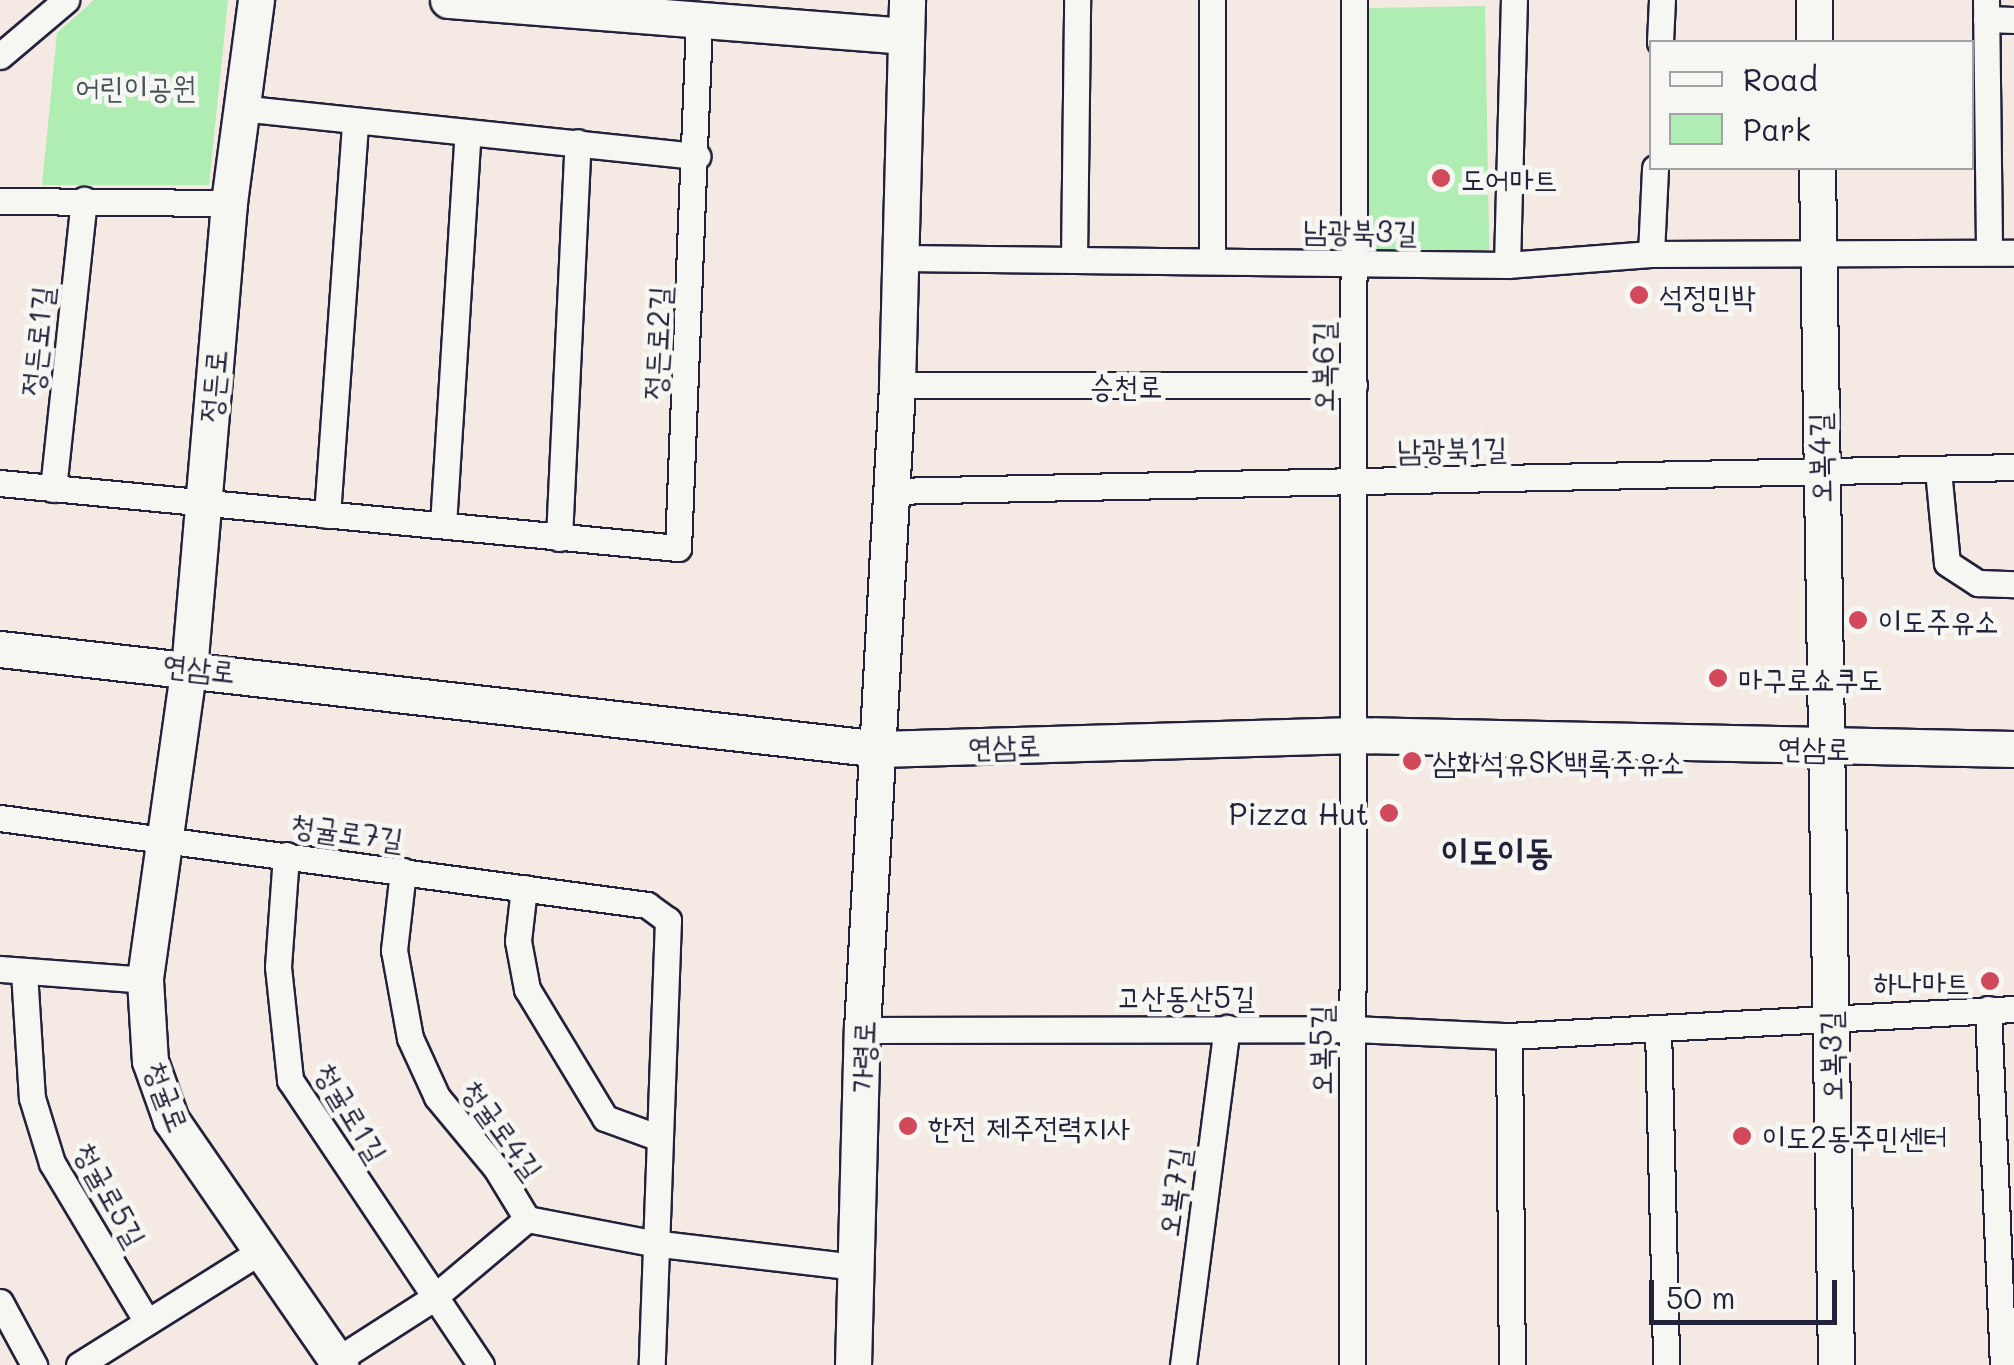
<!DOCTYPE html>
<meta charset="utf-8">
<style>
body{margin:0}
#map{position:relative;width:2014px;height:1365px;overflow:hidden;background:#f5e9e4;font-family:Mali,"Poor Story",sans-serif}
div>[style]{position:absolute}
.green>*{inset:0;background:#b0edb3;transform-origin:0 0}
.roads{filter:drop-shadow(2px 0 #22223b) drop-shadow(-2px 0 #22223b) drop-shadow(0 2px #22223b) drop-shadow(0 -2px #22223b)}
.street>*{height:25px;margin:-12.5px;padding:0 12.5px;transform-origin:12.5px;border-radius:12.5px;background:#f6f6f2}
.secondary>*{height:35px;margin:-17.5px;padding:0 17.5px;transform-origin:17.5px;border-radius:17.5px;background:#f6f6f2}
.dots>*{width:28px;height:28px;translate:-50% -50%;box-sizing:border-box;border:5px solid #f6f6f2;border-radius:50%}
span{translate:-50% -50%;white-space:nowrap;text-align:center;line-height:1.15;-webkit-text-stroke:9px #f6f6f2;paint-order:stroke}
.park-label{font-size:30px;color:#465559}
.poi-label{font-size:30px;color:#22223b}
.left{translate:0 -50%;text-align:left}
.right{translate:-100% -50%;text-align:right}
.street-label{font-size:30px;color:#22223b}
.quarter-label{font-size:35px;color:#22223b;font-weight:700}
.legend{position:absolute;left:1649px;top:40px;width:325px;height:130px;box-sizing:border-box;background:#f6f6f2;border:2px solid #a1a1a9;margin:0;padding:12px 18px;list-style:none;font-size:30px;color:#22223b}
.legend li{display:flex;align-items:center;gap:20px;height:50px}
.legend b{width:50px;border:2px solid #a1a1a9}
.scale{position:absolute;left:1649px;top:1280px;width:188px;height:45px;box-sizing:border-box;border:5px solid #22223b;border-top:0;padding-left:12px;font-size:30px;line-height:35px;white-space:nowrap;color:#22223b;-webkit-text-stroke:8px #f6f6f2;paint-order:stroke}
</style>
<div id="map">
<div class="green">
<i style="clip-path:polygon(94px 0,228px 0,209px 185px,42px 185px,57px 33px)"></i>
<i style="left:1485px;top:6px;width:244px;height:127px;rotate:89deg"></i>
</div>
<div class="roads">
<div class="street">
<i style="left:1212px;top:0;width:261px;rotate:90deg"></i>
<i style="left:1986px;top:0;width:252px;rotate:89.3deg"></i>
<i style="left:1986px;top:19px;width:28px;rotate:2deg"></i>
<i style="left:1660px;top:42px;width:42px;rotate:-87.3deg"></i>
<i style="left:0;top:56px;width:87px;rotate:-40.3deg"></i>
<i style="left:239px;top:108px;width:461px;rotate:6deg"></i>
<i style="left:0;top:201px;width:229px;rotate:0.5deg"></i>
<i style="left:1651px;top:254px;width:86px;rotate:-87.3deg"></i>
<i style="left:901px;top:258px;width:606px;rotate:0.66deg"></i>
<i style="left:1507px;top:265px;width:144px;rotate:-4.4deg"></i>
<i style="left:1651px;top:254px;width:363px;rotate:-0.2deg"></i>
<i style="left:1074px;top:259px;width:259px;rotate:-89.3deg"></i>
<i style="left:1507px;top:265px;width:265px;rotate:-88.5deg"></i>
<i style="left:897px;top:385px;width:457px"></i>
<i style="left:1938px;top:470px;width:93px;rotate:84.5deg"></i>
<i style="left:1947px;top:563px;width:37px;rotate:33deg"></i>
<i style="left:1978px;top:583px;width:36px;rotate:2deg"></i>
<i style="left:0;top:483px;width:681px;rotate:5.48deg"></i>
<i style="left:678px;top:548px;width:525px;rotate:-87.71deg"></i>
<i style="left:53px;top:489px;width:291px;rotate:-83.9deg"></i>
<i style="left:891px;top:491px;width:1123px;rotate:-1.22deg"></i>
<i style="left:327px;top:515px;width:394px;rotate:-85.9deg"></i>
<i style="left:443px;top:525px;width:393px;rotate:-86.4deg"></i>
<i style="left:559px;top:538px;width:396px;rotate:-87.3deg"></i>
<i style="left:0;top:818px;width:653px;rotate:7.66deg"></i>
<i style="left:647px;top:905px;width:26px;rotate:36deg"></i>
<i style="left:668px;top:920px;width:445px;rotate:92.1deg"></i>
<i style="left:286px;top:855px;width:112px;rotate:94.1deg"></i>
<i style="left:278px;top:967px;width:114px;rotate:83.9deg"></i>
<i style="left:290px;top:1080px;width:343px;rotate:56.2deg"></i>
<i style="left:403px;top:871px;width:80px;rotate:96.5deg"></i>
<i style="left:394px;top:950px;width:89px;rotate:79.7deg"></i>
<i style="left:410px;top:1038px;width:65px;rotate:65.4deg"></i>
<i style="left:437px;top:1097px;width:92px;rotate:50.3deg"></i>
<i style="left:496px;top:1168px;width:60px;rotate:58.7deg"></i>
<i style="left:527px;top:1219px;width:127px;rotate:10.9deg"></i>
<i style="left:652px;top:1243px;width:204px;rotate:6.7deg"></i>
<i style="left:524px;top:888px;width:53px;rotate:96.5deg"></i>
<i style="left:518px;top:941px;width:49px;rotate:79.4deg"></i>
<i style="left:527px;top:989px;width:151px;rotate:58.8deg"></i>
<i style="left:605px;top:1118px;width:55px;rotate:20.1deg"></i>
<i style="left:0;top:969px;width:145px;rotate:4.3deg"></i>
<i style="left:24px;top:972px;width:126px;rotate:86.4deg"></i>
<i style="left:32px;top:1098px;width:68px;rotate:72.9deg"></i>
<i style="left:52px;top:1163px;width:185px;rotate:59.1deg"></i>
<i style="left:1988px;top:1009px;width:356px;rotate:87.6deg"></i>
<i style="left:1658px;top:1028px;width:337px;rotate:88.6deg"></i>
<i style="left:862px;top:1030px;width:490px;rotate:-0.1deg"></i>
<i style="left:1352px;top:1029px;width:157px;rotate:2.6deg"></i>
<i style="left:1509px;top:1036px;width:506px;rotate:-3.06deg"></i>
<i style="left:1509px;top:1036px;width:329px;rotate:89.5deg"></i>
<i style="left:0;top:1302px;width:72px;rotate:61.6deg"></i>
<i style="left:337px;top:1360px;width:113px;rotate:-32.7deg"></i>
<i style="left:432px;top:1299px;width:124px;rotate:-40.1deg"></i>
<i style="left:79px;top:1365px;width:215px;rotate:-32.1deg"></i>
<i style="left:1183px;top:1365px;width:340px;rotate:-82.6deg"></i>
<i style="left:1352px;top:1365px;width:1365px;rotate:-89.92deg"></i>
</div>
<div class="secondary">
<i style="left:256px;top:0;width:205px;rotate:97.6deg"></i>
<i style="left:229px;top:203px;width:464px;rotate:94.9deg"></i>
<i style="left:189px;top:665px;width:318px;rotate:98deg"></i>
<i style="left:145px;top:980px;width:81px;rotate:86.5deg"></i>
<i style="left:150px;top:1061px;width:63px;rotate:70.4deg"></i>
<i style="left:171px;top:1120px;width:298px;rotate:55.4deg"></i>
<i style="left:448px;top:0;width:458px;rotate:4.5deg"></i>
<i style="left:1814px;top:0;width:42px;rotate:90deg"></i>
<i style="left:1817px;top:168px;width:1197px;rotate:89.09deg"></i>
<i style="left:0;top:649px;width:886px;rotate:6.48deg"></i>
<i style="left:880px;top:749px;width:475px;rotate:-1.7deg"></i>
<i style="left:1355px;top:735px;width:659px;rotate:1.22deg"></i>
<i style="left:853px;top:1365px;width:335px;rotate:-88.5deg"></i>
<i style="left:862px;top:1030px;width:646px;rotate:-86.89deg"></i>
<i style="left:897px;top:385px;width:385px;rotate:-88.5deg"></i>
</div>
</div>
<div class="dots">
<i style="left:1441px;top:178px;background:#d1495b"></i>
<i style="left:1639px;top:295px;background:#d1495b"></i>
<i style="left:1858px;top:620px;background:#d1495b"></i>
<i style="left:1718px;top:678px;background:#d1495b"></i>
<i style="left:1412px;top:761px;background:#d1495b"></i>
<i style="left:1389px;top:813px;background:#d1495b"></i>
<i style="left:1990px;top:981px;background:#d1495b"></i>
<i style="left:908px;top:1126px;background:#d1495b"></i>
<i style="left:1742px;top:1136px;background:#d1495b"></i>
</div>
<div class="park-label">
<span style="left:136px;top:86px">어린이공원</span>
</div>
<div class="poi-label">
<span class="left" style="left:1461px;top:178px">도어마트</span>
<span class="left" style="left:1659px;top:295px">석정민박</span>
<span class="left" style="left:1878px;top:620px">이도주유소</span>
<span class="left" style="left:1738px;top:678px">마구로쇼쿠도</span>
<span class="left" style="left:1432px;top:761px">삼화석유SK백록주유소</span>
<span class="right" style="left:1369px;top:813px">Pizza Hut</span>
<span class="right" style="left:1970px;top:981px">하나마트</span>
<span class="left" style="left:928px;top:1126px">한전 제주전력지사</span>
<span class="left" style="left:1762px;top:1136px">이도2동주민센터</span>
</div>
<div class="street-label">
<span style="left:1360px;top:230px;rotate:1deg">남광북3길</span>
<span style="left:36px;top:341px;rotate:-84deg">정든로1길</span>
<span style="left:656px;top:343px;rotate:-87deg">정든로2길</span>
<span style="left:1322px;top:367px;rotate:-90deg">오복6길</span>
<span style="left:1126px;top:385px">승천로</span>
<span style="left:212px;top:386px;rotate:-85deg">정든로</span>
<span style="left:1452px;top:448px;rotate:-1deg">남광북1길</span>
<span style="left:1819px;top:458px;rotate:-91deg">오복4길</span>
<span style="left:199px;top:667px;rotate:6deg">연삼로</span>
<span style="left:1004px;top:745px;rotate:-2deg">연삼로</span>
<span style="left:1814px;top:747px;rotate:1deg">연삼로</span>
<span style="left:347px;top:831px;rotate:8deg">청귤로7길</span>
<span style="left:1186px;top:996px">고산동산5길</span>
<span style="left:1320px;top:1050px;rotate:-90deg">오복5길</span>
<span style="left:1830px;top:1056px;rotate:-91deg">오복3길</span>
<span style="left:862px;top:1057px;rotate:-88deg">가령로</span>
<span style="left:168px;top:1096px;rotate:69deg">청귤로</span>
<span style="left:352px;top:1112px;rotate:59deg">청귤로1길</span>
<span style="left:503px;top:1129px;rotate:54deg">청귤로4길</span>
<span style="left:1173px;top:1192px;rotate:-82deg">오복7길</span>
<span style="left:111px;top:1194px;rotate:61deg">청귤로5길</span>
</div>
<div class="quarter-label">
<span style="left:1497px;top:850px">이도이동</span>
</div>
<ul class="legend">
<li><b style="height:12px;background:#f6f6f2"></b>Road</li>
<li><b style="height:28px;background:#b0edb3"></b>Park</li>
</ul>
<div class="scale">50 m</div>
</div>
